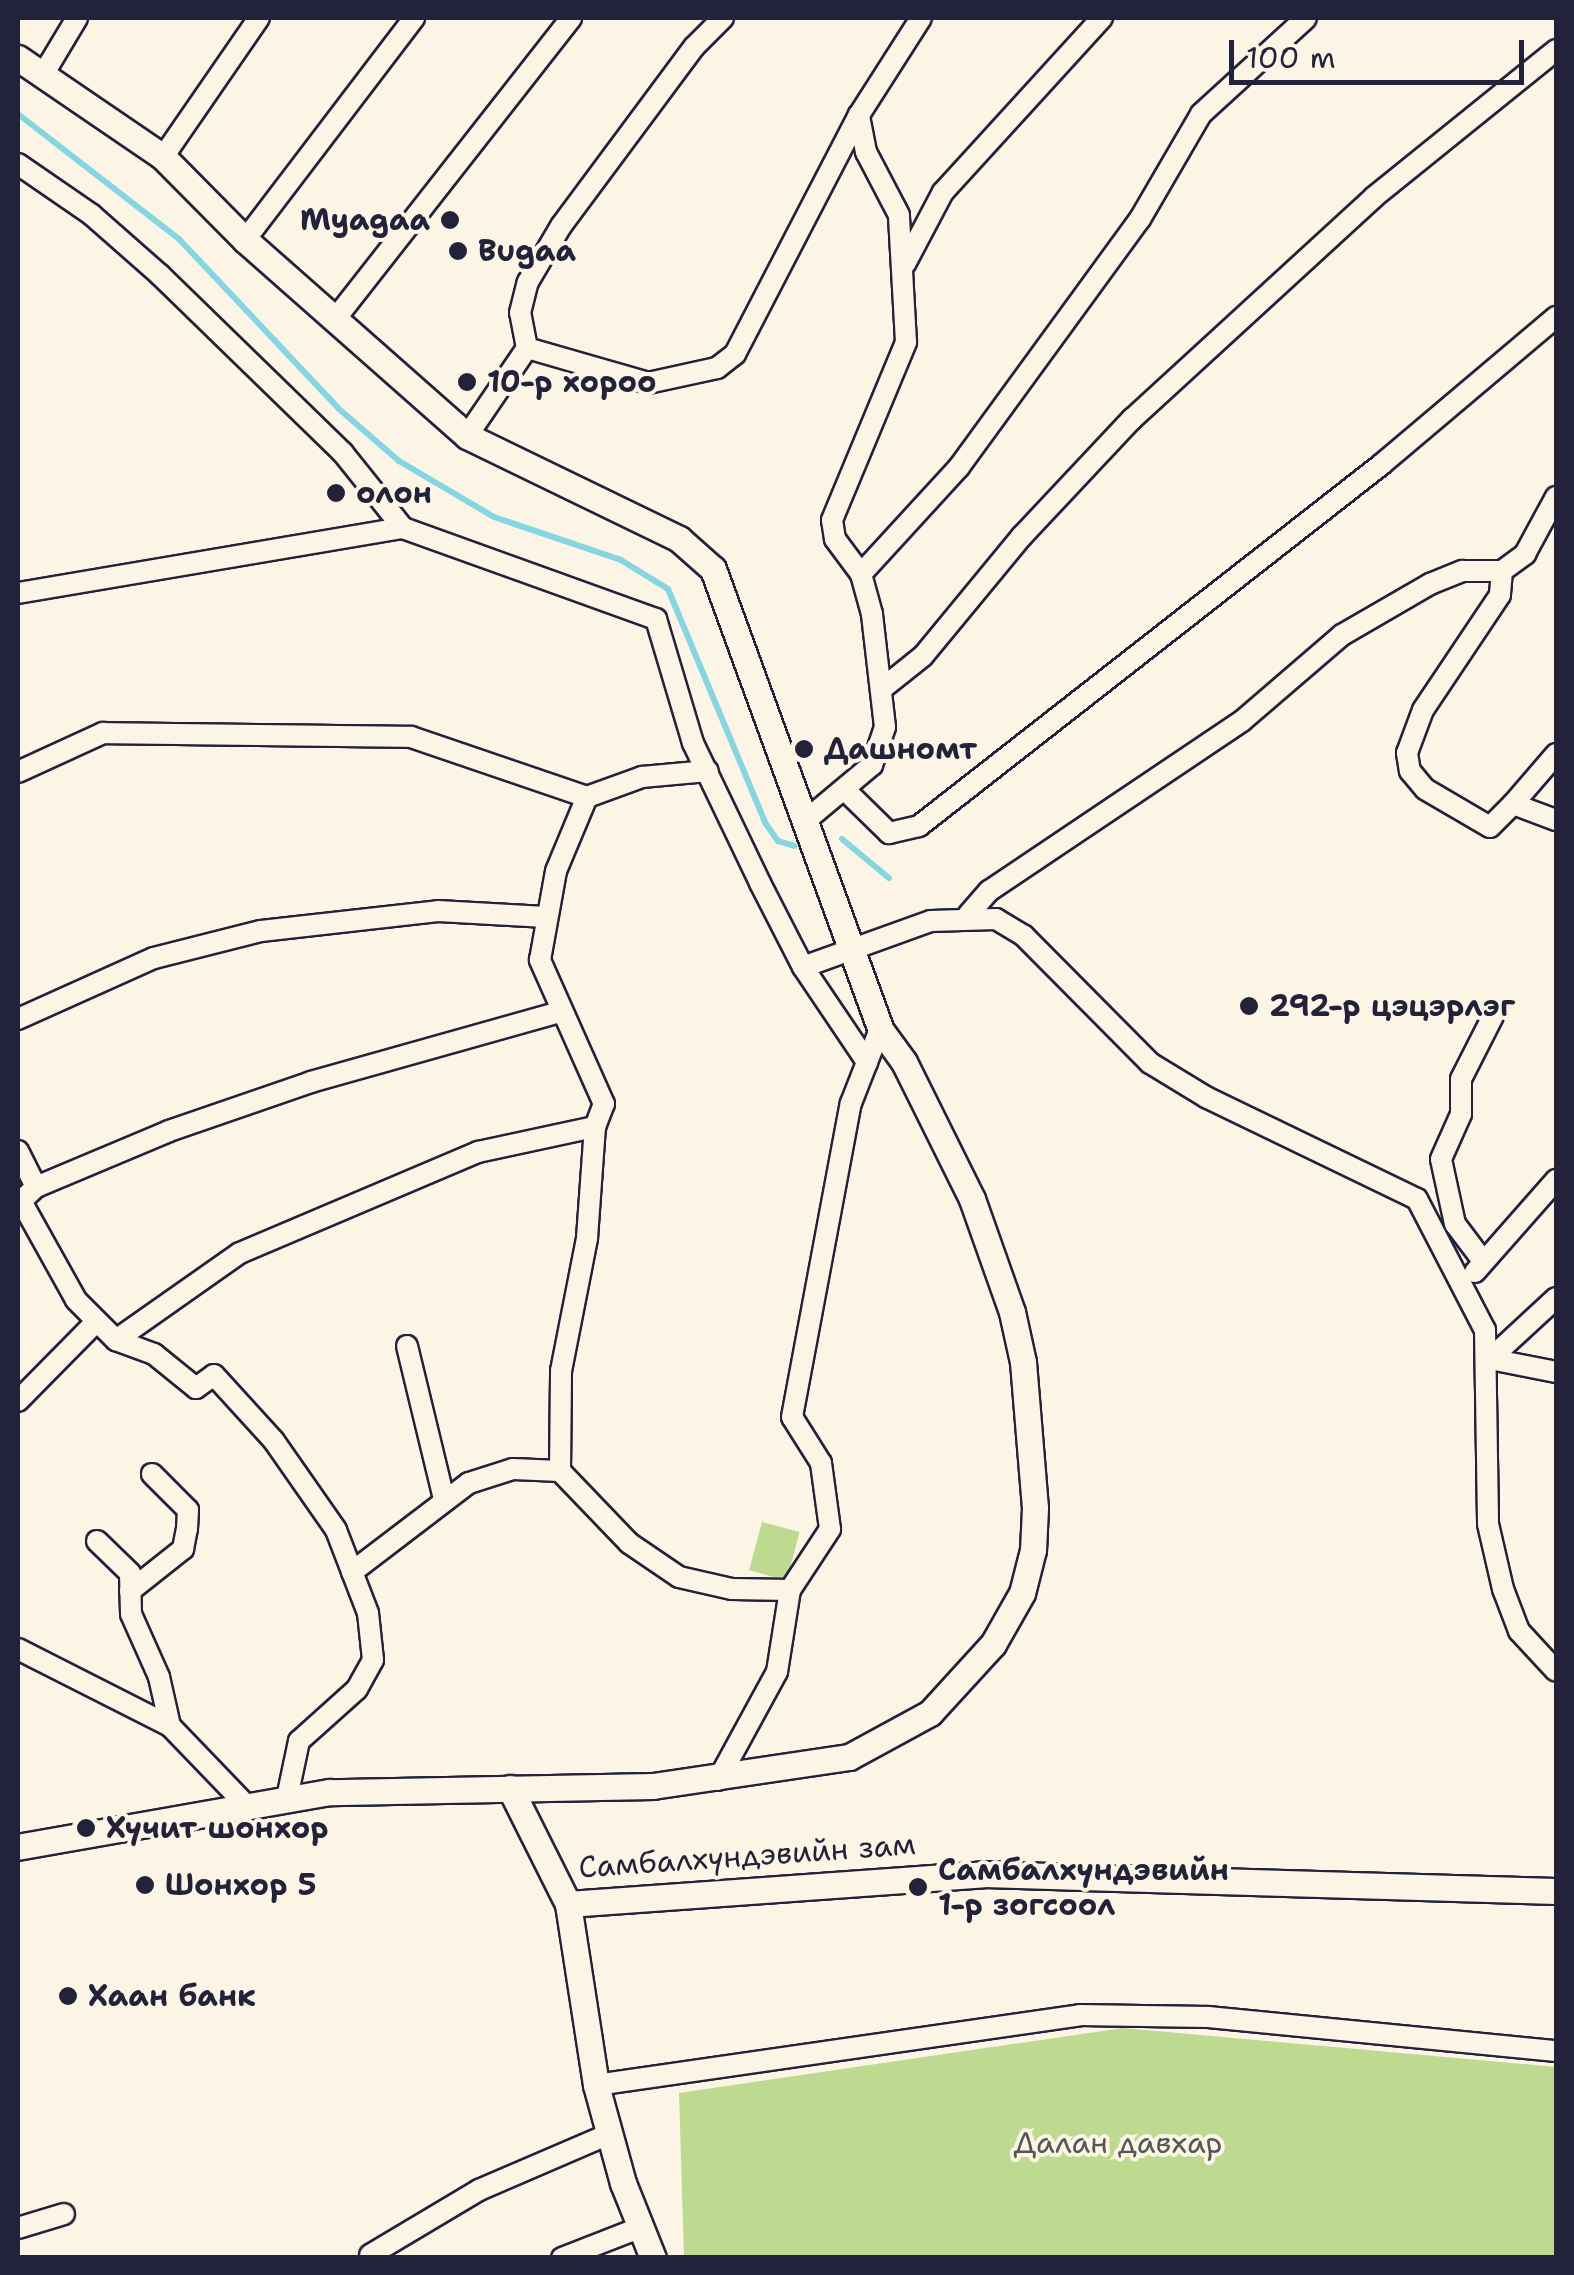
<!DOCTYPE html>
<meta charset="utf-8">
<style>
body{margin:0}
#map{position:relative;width:1574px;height:2275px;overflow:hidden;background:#fcf5e5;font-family:"Shantell Sans",sans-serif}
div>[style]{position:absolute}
.green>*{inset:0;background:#bed990;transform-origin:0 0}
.stream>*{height:6px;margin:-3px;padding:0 3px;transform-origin:3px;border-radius:3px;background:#86d5e2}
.roads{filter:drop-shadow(2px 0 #22223b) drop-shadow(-2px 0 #22223b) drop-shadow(0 2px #22223b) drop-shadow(0 -2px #22223b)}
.minor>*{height:20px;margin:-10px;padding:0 10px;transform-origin:10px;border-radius:10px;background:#fcf5e5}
.tertiary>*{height:25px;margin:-12.5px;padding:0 12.5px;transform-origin:12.5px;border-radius:12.5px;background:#fcf5e5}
.dots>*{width:28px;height:28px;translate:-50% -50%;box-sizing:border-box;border:5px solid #fcf5e5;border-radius:50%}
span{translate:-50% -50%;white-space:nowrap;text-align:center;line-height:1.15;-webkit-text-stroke:8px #fcf5e5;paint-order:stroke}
.poi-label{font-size:30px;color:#22223b;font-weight:700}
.right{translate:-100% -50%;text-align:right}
.left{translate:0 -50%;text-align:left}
.street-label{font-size:30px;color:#22223b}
.park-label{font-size:30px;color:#515954}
.frame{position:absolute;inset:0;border:20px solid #22223b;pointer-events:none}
.scale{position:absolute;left:1229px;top:40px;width:295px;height:45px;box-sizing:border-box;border:5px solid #22223b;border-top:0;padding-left:12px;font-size:30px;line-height:35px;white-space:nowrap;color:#22223b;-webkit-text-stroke:8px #fcf5e5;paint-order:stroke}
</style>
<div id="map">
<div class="green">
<i style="left:762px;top:1522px;width:39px;height:50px;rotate:15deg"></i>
<i style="clip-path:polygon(1123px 2028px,1556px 2067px,1556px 2257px,684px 2257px,679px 2093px)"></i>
</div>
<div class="stream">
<i style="left:18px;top:114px;width:204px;rotate:37.8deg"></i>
<i style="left:179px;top:239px;width:233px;rotate:46.7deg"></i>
<i style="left:339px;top:409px;width:79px;rotate:40.9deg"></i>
<i style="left:399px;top:461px;width:110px;rotate:30.5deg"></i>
<i style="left:494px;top:517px;width:134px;rotate:18.7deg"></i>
<i style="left:621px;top:560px;width:55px;rotate:31.7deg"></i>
<i style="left:668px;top:589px;width:255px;rotate:67.4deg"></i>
<i style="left:766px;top:824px;width:21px;rotate:55deg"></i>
<i style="left:778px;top:841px;width:17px;rotate:17deg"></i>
<i style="left:842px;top:839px;width:61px;rotate:39.7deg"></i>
</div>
<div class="roads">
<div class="minor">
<i style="left:44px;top:73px;width:64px;rotate:-59deg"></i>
<i style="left:163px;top:157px;width:169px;rotate:-55.4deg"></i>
<i style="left:18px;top:164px;width:90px;rotate:34.6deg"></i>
<i style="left:92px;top:215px;width:91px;rotate:41.4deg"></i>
<i style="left:160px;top:275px;width:255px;rotate:44.2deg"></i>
<i style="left:343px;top:453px;width:96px;rotate:51.3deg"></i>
<i style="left:403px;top:528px;width:269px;rotate:19.8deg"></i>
<i style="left:656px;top:619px;width:129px;rotate:73.4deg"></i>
<i style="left:693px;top:743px;width:155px;rotate:64.4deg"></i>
<i style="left:760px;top:883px;width:94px;rotate:62.9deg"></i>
<i style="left:803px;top:967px;width:115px;rotate:56deg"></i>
<i style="left:245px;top:240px;width:279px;rotate:-52.7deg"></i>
<i style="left:905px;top:264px;width:81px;rotate:-62.2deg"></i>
<i style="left:943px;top:192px;width:236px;rotate:-47.6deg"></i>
<i style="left:336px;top:318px;width:381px;rotate:-51.9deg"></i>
<i style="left:527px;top:348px;width:36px;rotate:-101deg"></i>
<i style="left:520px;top:313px;width:32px;rotate:-76deg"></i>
<i style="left:528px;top:282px;width:65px;rotate:-59.5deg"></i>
<i style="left:561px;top:226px;width:223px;rotate:-53.4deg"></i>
<i style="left:694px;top:47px;width:41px;rotate:-45deg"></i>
<i style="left:467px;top:436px;width:107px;rotate:-55.7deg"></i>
<i style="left:527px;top:348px;width:126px;rotate:16.1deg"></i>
<i style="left:648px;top:383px;width:71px;rotate:-12.3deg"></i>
<i style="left:717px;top:368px;width:23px;rotate:-38deg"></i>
<i style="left:735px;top:354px;width:267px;rotate:-62.6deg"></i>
<i style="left:1502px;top:571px;width:24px;rotate:95deg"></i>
<i style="left:1500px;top:595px;width:138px;rotate:123.8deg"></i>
<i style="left:1423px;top:710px;width:46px;rotate:110.4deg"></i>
<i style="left:1407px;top:753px;width:18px;rotate:81deg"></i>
<i style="left:1410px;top:771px;width:23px;rotate:50deg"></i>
<i style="left:1425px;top:789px;width:75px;rotate:30.3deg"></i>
<i style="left:1490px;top:827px;width:33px;rotate:-45deg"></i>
<i style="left:1513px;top:804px;width:46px;rotate:20.4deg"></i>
<i style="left:861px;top:574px;width:145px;rotate:-47.5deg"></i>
<i style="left:959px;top:467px;width:307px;rotate:-53.9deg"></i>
<i style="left:1140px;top:219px;width:121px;rotate:-59.8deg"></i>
<i style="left:1201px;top:114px;width:142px;rotate:-42.4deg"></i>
<i style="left:18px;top:593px;width:390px;rotate:-9.6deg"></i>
<i style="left:883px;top:688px;width:51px;rotate:-38.7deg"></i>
<i style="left:923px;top:656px;width:156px;rotate:-50.5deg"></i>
<i style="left:1022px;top:536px;width:161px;rotate:-46.8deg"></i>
<i style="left:1132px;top:419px;width:328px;rotate:-42.5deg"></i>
<i style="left:1374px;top:197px;width:234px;rotate:-38.9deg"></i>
<i style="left:18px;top:772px;width:94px;rotate:-24.6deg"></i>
<i style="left:103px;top:733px;width:308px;rotate:0.7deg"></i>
<i style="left:411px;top:737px;width:186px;rotate:18.8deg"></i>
<i style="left:845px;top:790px;width:62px;rotate:44.3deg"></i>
<i style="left:889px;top:833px;width:31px;rotate:-13deg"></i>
<i style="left:919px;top:826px;width:588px;rotate:-38.02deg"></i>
<i style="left:1382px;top:464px;width:228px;rotate:-40.2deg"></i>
<i style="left:1513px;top:804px;width:66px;rotate:-49.3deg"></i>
<i style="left:804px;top:822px;width:89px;rotate:-40deg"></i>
<i style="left:872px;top:765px;width:40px;rotate:-71.1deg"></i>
<i style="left:885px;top:727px;width:114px;rotate:-96.6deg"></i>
<i style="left:872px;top:614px;width:41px;rotate:-105.4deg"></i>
<i style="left:861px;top:574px;width:44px;rotate:-126.6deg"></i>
<i style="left:835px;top:539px;width:19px;rotate:-99deg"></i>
<i style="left:832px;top:520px;width:193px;rotate:-67.4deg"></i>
<i style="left:906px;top:342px;width:127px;rotate:-93.2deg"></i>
<i style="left:899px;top:215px;width:71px;rotate:-117.6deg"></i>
<i style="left:866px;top:152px;width:38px;rotate:-101deg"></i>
<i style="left:859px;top:115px;width:115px;rotate:-57.4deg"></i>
<i style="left:968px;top:915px;width:32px;rotate:-49deg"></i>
<i style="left:989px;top:891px;width:305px;rotate:-33.9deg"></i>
<i style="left:1242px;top:721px;width:132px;rotate:-40.7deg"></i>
<i style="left:1342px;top:635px;width:102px;rotate:-30.1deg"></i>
<i style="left:1430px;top:584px;width:35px;rotate:-22deg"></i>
<i style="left:1463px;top:571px;width:39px"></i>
<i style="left:1502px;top:571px;width:29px;rotate:-36deg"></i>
<i style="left:1525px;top:554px;width:65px;rotate:-61.5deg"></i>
<i style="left:803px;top:967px;width:136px;rotate:-19.8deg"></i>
<i style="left:931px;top:921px;width:65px;rotate:-1.8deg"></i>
<i style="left:996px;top:919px;width:33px;rotate:31deg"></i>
<i style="left:1024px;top:936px;width:179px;rotate:45.2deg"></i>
<i style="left:1150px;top:1063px;width:66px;rotate:31.3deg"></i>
<i style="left:1206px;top:1097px;width:234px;rotate:25.8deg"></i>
<i style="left:1417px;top:1199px;width:148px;rotate:62.6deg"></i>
<i style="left:1485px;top:1330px;width:194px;rotate:89.1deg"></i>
<i style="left:1488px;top:1524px;width:67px;rotate:77deg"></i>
<i style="left:1503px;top:1589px;width:45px;rotate:69.1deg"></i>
<i style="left:1519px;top:1631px;width:54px;rotate:47.2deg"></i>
<i style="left:18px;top:1019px;width:149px;rotate:-24.2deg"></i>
<i style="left:154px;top:958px;width:110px;rotate:-14.2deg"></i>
<i style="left:261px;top:931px;width:178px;rotate:-6.4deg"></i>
<i style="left:438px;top:911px;width:108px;rotate:3.2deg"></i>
<i style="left:18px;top:1151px;width:40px;rotate:63.4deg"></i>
<i style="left:36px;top:1187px;width:21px;rotate:137deg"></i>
<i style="left:21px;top:1201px;width:113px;rotate:60.9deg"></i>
<i style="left:76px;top:1300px;width:57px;rotate:45deg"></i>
<i style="left:116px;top:1340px;width:40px;rotate:20.2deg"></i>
<i style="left:154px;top:1354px;width:54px;rotate:39deg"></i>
<i style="left:196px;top:1388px;width:22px;rotate:-36deg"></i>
<i style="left:214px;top:1375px;width:89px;rotate:47.7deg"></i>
<i style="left:274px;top:1441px;width:108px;rotate:55.1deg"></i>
<i style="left:336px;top:1530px;width:89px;rotate:68.9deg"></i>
<i style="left:368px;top:1613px;width:47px;rotate:83.9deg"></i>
<i style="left:373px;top:1660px;width:33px;rotate:119deg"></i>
<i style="left:357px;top:1689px;width:78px;rotate:138.1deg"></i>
<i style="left:299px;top:1741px;width:58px;rotate:101.9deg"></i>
<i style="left:36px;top:1187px;width:144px;rotate:-22.8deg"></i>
<i style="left:169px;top:1131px;width:150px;rotate:-19deg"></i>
<i style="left:311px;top:1082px;width:259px;rotate:-15.7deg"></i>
<i style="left:1483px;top:1261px;width:46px;rotate:-127.1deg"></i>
<i style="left:1455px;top:1224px;width:66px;rotate:-102.2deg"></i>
<i style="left:1441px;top:1159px;width:49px;rotate:-66deg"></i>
<i style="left:1461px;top:1114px;width:35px;rotate:-90deg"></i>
<i style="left:1461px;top:1079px;width:71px;rotate:-63.1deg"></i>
<i style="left:1475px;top:1272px;width:123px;rotate:-48.6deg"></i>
<i style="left:116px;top:1340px;width:151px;rotate:-35.1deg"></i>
<i style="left:240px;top:1253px;width:259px;rotate:-23deg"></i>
<i style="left:478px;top:1152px;width:120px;rotate:-12.1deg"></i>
<i style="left:595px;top:1127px;width:25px;rotate:-69deg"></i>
<i style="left:604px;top:1104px;width:158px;rotate:-114deg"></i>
<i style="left:540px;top:960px;width:90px;rotate:-79.8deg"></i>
<i style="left:556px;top:871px;width:80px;rotate:-67.3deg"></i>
<i style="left:587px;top:797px;width:59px;rotate:-20deg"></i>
<i style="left:642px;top:777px;width:66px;rotate:-5.2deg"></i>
<i style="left:407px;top:1346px;width:157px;rotate:76.4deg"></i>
<i style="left:1490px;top:1359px;width:90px;rotate:-42.7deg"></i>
<i style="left:1490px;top:1359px;width:67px;rotate:11.1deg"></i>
<i style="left:18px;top:1401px;width:112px;rotate:-45.4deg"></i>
<i style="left:560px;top:1471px;width:100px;rotate:-89.4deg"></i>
<i style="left:561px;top:1371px;width:136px;rotate:-78.9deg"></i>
<i style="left:587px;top:1238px;width:111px;rotate:-85.9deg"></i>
<i style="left:97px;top:1541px;width:46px;rotate:44.1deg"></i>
<i style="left:130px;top:1573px;width:41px;rotate:88.6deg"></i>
<i style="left:131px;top:1614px;width:69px;rotate:66deg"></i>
<i style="left:159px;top:1677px;width:50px;rotate:77.3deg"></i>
<i style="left:170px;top:1726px;width:111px;rotate:46.1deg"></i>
<i style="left:352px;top:1572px;width:147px;rotate:-37.3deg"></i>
<i style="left:469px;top:1483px;width:46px;rotate:-17.7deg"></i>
<i style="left:513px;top:1469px;width:47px;rotate:2.4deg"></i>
<i style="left:560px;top:1471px;width:100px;rotate:46.2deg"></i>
<i style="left:629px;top:1543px;width:60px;rotate:34.2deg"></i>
<i style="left:679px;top:1577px;width:54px;rotate:12.8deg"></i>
<i style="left:732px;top:1589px;width:58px;rotate:1deg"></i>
<i style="left:130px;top:1591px;width:68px;rotate:-38.4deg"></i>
<i style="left:183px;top:1549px;width:20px;rotate:-79deg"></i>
<i style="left:187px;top:1529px;width:19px;rotate:-87deg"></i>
<i style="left:188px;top:1510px;width:51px;rotate:-135deg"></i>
<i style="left:18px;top:1649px;width:170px;rotate:26.9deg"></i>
<i style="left:718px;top:1780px;width:123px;rotate:-61.4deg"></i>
<i style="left:777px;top:1672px;width:83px;rotate:-81deg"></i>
<i style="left:790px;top:1590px;width:73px;rotate:-56.7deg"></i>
<i style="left:830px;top:1529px;width:67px;rotate:-97.8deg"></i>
<i style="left:821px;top:1463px;width:54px;rotate:-122.2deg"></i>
<i style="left:792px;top:1417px;width:319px;rotate:-79.4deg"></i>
<i style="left:851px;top:1103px;width:79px;rotate:-68.6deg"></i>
<i style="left:596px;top:2085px;width:489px;rotate:-8.2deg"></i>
<i style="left:1080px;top:2015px;width:128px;rotate:0.9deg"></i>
<i style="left:1208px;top:2017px;width:350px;rotate:5.6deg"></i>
<i style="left:18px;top:2228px;width:48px;rotate:-16.9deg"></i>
<i style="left:370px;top:2255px;width:127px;rotate:-30.8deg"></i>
<i style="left:479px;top:2190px;width:142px;rotate:-23.3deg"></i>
<i style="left:562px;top:2258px;width:83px;rotate:-21.3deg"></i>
</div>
<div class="tertiary">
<i style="left:18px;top:58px;width:176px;rotate:34.3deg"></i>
<i style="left:163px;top:157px;width:117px;rotate:45.3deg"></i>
<i style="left:245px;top:240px;width:296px;rotate:41.4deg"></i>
<i style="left:467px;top:436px;width:236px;rotate:25.9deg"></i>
<i style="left:679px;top:539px;width:45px;rotate:41.4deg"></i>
<i style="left:713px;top:569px;width:489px;rotate:70deg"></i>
<i style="left:880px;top:1029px;width:41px;rotate:54deg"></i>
<i style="left:904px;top:1062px;width:153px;rotate:63.6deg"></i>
<i style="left:972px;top:1199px;width:120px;rotate:70.5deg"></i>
<i style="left:1012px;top:1312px;width:51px;rotate:77.6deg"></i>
<i style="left:1023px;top:1362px;width:146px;rotate:85.3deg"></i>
<i style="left:1035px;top:1508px;width:42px;rotate:92.7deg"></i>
<i style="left:1033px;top:1550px;width:44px;rotate:104.3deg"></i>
<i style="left:1022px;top:1593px;width:59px;rotate:119.6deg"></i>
<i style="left:993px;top:1644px;width:93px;rotate:132.4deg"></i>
<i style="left:930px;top:1713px;width:92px;rotate:151.5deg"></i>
<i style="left:849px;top:1757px;width:198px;rotate:171.6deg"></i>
<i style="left:653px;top:1786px;width:324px;rotate:178.9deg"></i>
<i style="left:329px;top:1792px;width:316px;rotate:170deg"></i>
<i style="left:510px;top:1788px;width:130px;rotate:63.4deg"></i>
<i style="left:568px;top:1904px;width:183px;rotate:81.2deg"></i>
<i style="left:596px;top:2085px;width:102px;rotate:74.6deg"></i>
<i style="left:623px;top:2183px;width:81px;rotate:68.2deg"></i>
<i style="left:568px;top:1904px;width:417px;rotate:-4.1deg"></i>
<i style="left:984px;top:1874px;width:572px;rotate:1.7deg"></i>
</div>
</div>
<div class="dots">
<i style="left:450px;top:220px;background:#22223b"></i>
<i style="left:458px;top:251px;background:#22223b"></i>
<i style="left:467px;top:382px;background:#22223b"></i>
<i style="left:336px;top:493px;background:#22223b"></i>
<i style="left:804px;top:749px;background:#22223b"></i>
<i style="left:1249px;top:1006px;background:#22223b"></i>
<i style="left:86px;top:1828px;background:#22223b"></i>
<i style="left:145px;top:1885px;background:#22223b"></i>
<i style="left:918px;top:1887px;background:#22223b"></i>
<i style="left:68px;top:1996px;background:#22223b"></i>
</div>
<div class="poi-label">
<span class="right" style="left:430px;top:220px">Myagaa</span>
<span class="left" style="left:478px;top:251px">Bugaa</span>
<span class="left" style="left:487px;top:382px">10-р хороо</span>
<span class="left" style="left:356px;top:493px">олон</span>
<span class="left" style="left:824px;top:749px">Дашномт</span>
<span class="left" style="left:1269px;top:1006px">292-р цэцэрлэг</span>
<span class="left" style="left:106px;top:1828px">Хүчит шонхор</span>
<span class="left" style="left:938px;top:1887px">Самбалхүндэвийн<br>1-р зогсоол</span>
<span class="left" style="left:165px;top:1885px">Шонхор 5</span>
<span class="left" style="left:88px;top:1996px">Хаан банк</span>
</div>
<div class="street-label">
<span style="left:747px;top:1856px;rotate:-4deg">Самбалхүндэвийн зам</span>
</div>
<div class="park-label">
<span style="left:1118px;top:2143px">Далан давхар</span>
</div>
<div class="frame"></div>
<div class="scale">100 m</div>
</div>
